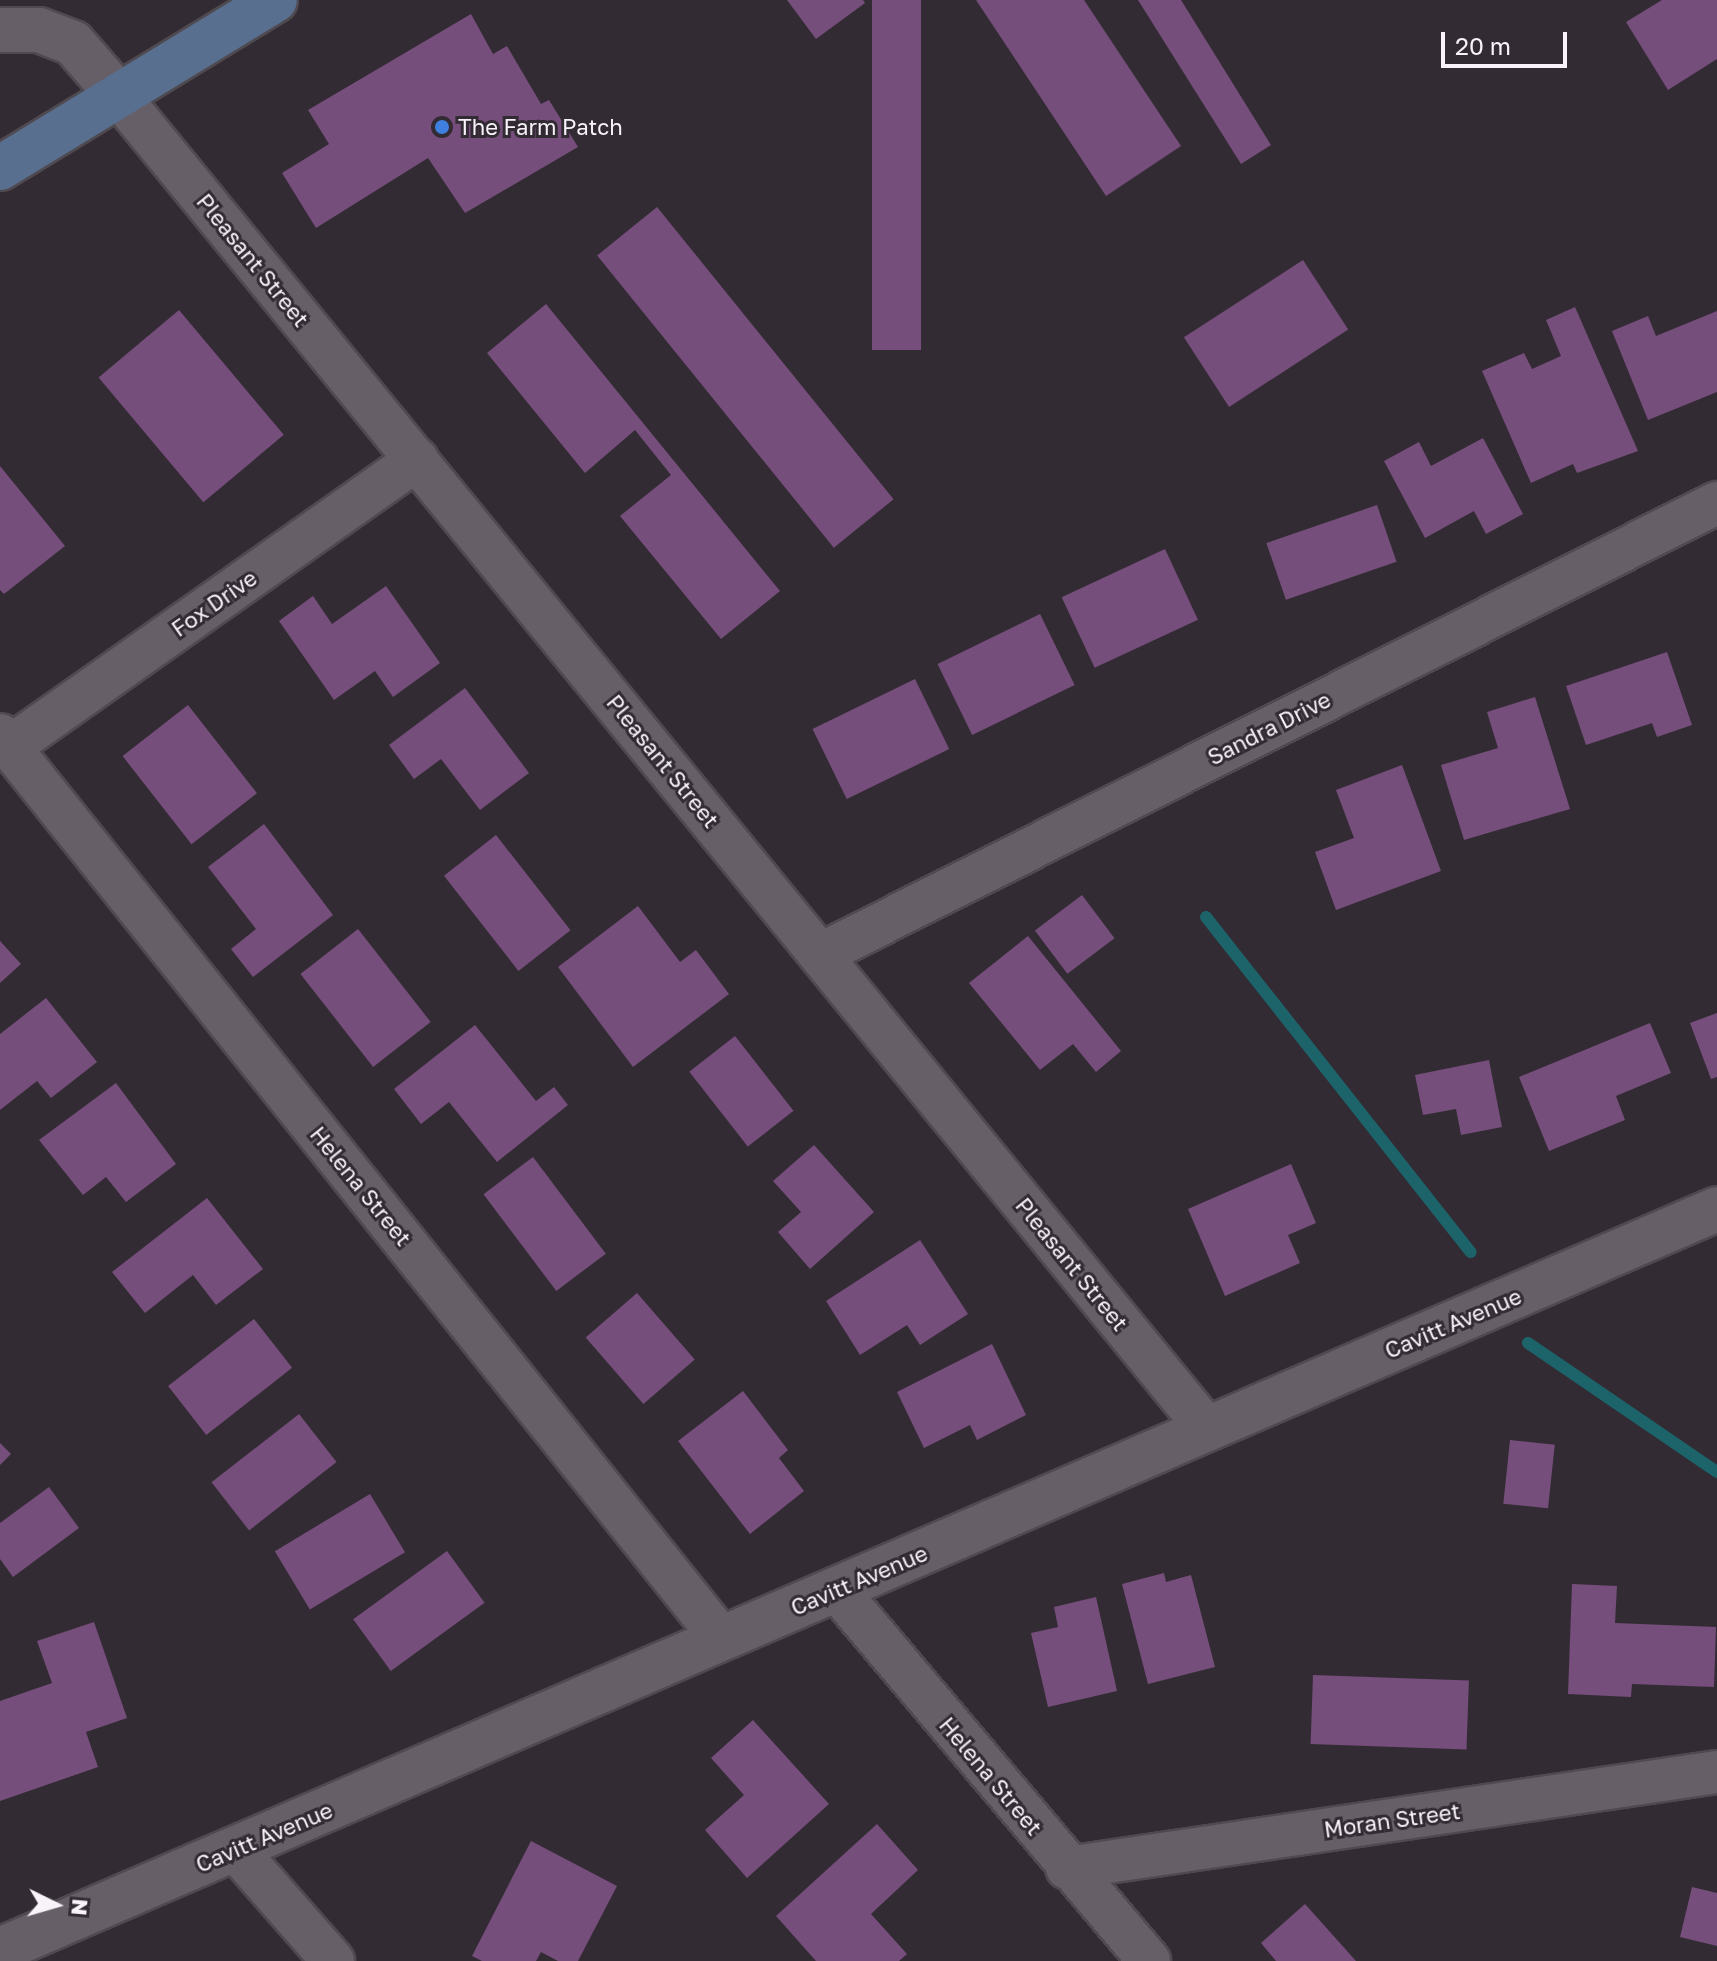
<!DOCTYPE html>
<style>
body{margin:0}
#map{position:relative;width:1717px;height:1961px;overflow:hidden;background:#332b34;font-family:"Golos Text",sans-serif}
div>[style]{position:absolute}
.stream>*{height:12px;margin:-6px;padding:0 6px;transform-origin:6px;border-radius:6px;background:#1c636a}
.building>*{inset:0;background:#764e7b;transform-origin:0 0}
.roads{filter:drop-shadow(2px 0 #4f4a50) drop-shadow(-2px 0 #4f4a50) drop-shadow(0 2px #4f4a50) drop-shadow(0 -2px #4f4a50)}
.minor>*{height:42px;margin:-21px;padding:0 21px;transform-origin:21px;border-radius:21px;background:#675f68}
.tertiary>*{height:44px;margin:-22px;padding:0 22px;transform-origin:22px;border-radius:22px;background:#675f68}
.secondary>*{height:44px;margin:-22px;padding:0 22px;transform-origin:22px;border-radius:22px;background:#586f90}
.dots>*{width:22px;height:22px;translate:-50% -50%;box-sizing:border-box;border:4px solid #332b34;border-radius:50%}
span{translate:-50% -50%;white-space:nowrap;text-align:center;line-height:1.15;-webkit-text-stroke:6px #332b34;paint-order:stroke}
.poi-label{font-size:22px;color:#f8f3f9}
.left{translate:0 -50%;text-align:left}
.street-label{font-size:22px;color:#f8f3f9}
.north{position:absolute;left:16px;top:1865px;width:80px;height:80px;-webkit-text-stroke:6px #332b34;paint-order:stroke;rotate:95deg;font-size:22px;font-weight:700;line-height:32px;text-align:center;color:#f8f3f9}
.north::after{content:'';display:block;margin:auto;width:28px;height:36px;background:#f8f3f9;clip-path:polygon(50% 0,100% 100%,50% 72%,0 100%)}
.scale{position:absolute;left:1441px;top:32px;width:126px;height:36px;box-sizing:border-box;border:4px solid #f8f3f9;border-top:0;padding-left:10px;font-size:24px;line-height:28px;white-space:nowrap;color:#f8f3f9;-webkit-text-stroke:6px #332b34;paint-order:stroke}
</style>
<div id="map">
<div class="stream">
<i style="left:1206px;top:917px;width:427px;rotate:51.7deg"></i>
<i style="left:1528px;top:1343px;width:229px;rotate:34.3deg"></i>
</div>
<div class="building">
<i style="clip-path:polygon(787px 0,863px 0,865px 3px,816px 39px)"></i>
<i style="left:872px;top:0;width:49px;height:350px"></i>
<i style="clip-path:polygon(976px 0,1084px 0,1181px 146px,1106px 196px)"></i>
<i style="clip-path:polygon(1138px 0,1181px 0,1271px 145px,1241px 164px)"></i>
<i style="clip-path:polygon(1662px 0,1717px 0,1717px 59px,1668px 90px,1626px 22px)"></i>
<i style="clip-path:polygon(471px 14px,493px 54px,507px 46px,541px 104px,549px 100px,578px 147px,465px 213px,428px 158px,316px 228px,282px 173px,329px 144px,308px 110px)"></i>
<i style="left:657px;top:207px;width:376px;height:77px;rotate:51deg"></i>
<i style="left:1303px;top:260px;width:83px;height:142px;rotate:57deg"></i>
<i style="clip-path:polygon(546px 304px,780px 591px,721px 639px,620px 516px,671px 475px,635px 430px,585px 473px,487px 353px)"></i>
<i style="clip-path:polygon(1575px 307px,1638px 451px,1577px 473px,1573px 464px,1531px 483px,1482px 371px,1524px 353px,1532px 369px,1561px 356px,1546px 320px)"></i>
<i style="left:179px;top:310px;width:163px;height:105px;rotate:50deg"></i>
<i style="clip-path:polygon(1717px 311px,1717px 392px,1648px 420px,1612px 331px,1648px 316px,1656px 336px)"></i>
<i style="clip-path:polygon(1483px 438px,1523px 514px,1486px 534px,1474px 511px,1425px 538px,1384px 461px,1419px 442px,1431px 466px)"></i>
<i style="clip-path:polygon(0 466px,65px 546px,4px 594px,0 590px)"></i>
<i style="left:1377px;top:505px;width:60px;height:117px;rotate:71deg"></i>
<i style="left:1165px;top:549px;width:78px;height:114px;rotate:65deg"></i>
<i style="clip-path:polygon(386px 586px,440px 663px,393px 697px,375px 671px,334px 700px,279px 621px,313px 596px,332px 624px)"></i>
<i style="left:1040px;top:614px;width:79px;height:114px;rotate:64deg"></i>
<i style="clip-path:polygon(1667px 652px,1692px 725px,1657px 737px,1652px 723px,1586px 745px,1566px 686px)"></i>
<i style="left:915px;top:679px;width:78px;height:114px;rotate:64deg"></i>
<i style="clip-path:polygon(465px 688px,529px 773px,480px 810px,441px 759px,414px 779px,389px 745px)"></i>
<i style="clip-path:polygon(1535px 697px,1570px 809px,1464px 840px,1441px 765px,1498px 748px,1487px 712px)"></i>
<i style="left:188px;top:705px;width:112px;height:83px;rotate:52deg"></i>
<i style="clip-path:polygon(1402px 765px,1441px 871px,1336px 910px,1315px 852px,1354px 838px,1336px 790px)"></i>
<i style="clip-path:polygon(264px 824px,333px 915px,253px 977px,231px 949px,256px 929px,208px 867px)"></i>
<i style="left:496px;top:835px;width:121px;height:66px;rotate:52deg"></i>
<i style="left:1082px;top:895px;width:54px;height:59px;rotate:53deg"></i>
<i style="clip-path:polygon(638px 906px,680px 962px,696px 950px,729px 994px,633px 1067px,558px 967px)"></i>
<i style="left:358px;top:929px;width:118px;height:73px;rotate:52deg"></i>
<i style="clip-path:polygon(1028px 936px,1121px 1051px,1096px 1072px,1073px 1044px,1040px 1070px,969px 983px)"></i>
<i style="clip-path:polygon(0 941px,21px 964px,0 983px)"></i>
<i style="clip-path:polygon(46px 998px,97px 1062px,51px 1098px,37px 1081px,0 1110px,0 1034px)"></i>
<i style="clip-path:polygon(1717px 1013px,1717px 1077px,1711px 1079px,1690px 1023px)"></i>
<i style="clip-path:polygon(1650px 1023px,1671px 1073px,1616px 1096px,1625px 1120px,1549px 1151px,1519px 1077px)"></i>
<i style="clip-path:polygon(475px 1025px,536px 1101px,554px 1087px,568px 1105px,497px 1162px,449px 1102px,421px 1124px,394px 1089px)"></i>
<i style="left:735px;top:1036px;width:95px;height:58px;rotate:52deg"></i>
<i style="clip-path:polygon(1489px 1060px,1502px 1127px,1461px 1135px,1456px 1109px,1423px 1115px,1415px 1075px)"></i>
<i style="clip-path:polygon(116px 1083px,176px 1164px,126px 1202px,106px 1177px,83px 1195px,39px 1140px)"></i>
<i style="clip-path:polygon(814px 1145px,874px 1212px,810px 1269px,778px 1232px,801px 1212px,773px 1181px)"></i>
<i style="left:533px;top:1157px;width:121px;height:62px;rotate:53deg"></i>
<i style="clip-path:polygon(1291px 1164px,1316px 1223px,1288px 1235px,1300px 1263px,1225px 1296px,1188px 1209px)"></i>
<i style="clip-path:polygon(207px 1198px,263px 1269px,216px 1305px,193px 1275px,145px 1313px,112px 1272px)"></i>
<i style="clip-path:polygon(920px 1240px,968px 1314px,920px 1345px,907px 1325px,860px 1355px,826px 1301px)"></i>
<i style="left:637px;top:1293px;width:88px;height:68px;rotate:49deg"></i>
<i style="left:254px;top:1319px;width:62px;height:109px;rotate:52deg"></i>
<i style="clip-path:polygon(992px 1344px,1026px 1415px,977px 1440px,970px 1425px,924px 1448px,897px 1392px)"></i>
<i style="clip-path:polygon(743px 1391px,788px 1450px,779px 1458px,804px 1491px,750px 1534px,678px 1441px)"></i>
<i style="left:299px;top:1414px;width:61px;height:111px;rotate:52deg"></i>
<i style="left:1510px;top:1440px;width:45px;height:64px;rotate:6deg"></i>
<i style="clip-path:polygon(0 1443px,11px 1454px,0 1465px)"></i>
<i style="clip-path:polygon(49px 1487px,79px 1528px,13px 1577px,0 1559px,0 1523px)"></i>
<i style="left:370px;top:1494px;width:68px;height:111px;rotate:59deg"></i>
<i style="left:447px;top:1551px;width:64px;height:116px;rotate:54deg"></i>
<i style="clip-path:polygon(1164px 1573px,1166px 1582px,1191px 1575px,1215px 1667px,1148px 1684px,1122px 1584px)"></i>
<i style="clip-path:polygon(1572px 1584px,1617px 1586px,1615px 1623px,1716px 1627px,1714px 1687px,1632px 1684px,1631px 1697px,1568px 1694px)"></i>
<i style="clip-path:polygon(1096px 1597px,1117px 1691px,1048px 1707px,1031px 1633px,1058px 1627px,1054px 1607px)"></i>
<i style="clip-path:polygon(94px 1622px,127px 1718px,86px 1732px,98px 1767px,0 1801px,0 1701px,52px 1683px,37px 1641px)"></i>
<i style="left:1313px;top:1675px;width:156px;height:69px;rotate:2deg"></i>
<i style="clip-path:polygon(753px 1720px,829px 1804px,747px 1878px,705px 1830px,744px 1795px,711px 1758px)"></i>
<i style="clip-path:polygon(877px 1824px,918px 1870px,871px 1914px,907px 1954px,899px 1961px,816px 1961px,776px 1916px)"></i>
<i style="clip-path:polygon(531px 1841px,617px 1886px,578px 1961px,558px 1961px,541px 1952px,536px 1961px,482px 1961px,472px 1956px)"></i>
<i style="clip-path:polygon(1692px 1887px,1717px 1893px,1717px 1946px,1680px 1937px)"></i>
<i style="clip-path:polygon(1305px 1904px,1356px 1961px,1276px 1961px,1261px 1943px)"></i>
</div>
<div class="roads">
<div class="minor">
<i style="left:118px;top:95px;width:1722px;rotate:50.77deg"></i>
<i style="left:0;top:735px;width:1157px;rotate:51.39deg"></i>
<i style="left:11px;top:746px;width:497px;rotate:-35.2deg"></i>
<i style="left:821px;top:954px;width:1003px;rotate:-26.72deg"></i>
<i style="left:836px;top:1589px;width:486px;rotate:49.9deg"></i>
<i style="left:235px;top:1849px;width:149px;rotate:48.8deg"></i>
<i style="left:1067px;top:1868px;width:657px;rotate:-8.4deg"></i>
</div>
<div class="tertiary">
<i style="left:0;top:30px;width:39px"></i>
<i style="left:39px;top:30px;width:36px;rotate:21deg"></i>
<i style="left:73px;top:43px;width:69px;rotate:49.1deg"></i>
<i style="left:0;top:1950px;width:1870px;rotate:-23.34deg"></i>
</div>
<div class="secondary">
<i style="left:0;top:168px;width:322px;rotate:-31.4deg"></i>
</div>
</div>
<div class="dots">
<i style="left:442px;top:127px;background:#3f7fe0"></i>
</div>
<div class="poi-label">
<span class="left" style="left:458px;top:127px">The Farm Patch</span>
</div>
<div class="street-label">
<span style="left:253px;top:260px;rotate:51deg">Pleasant Street</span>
<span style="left:214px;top:603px;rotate:-35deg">Fox Drive</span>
<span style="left:1269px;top:728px;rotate:-27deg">Sandra Drive</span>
<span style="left:663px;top:761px;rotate:51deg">Pleasant Street</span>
<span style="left:361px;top:1186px;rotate:51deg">Helena Street</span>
<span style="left:1072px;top:1264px;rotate:51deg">Pleasant Street</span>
<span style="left:1453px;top:1323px;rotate:-23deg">Cavitt Avenue</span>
<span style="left:859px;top:1580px;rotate:-23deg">Cavitt Avenue</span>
<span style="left:991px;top:1776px;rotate:50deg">Helena Street</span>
<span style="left:1392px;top:1820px;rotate:-8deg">Moran Street</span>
<span style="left:264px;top:1837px;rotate:-23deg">Cavitt Avenue</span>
</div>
<div class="north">N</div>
<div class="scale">20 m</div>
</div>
